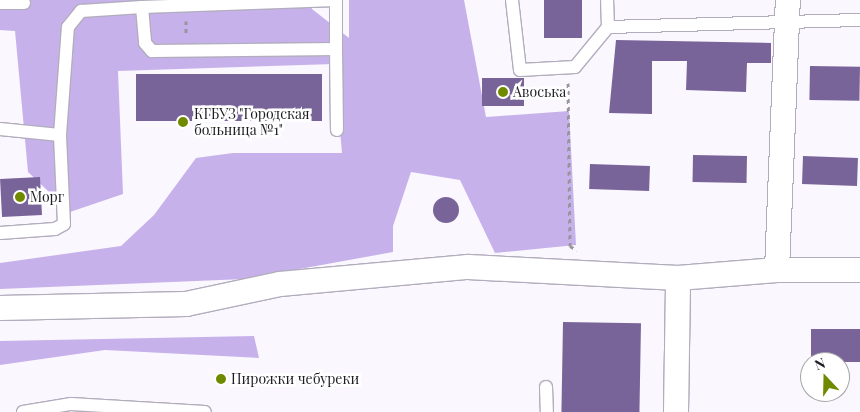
<!DOCTYPE html>
<meta charset="utf-8">
<style>
body{margin:0}
#map{position:relative;width:860px;height:412px;overflow:hidden;background:#faf7fe;font-family:"Playfair Display",serif}
div>[style]{position:absolute}
.forest>*{inset:0;background:#c7b1eb}
.building>*{inset:0;background:#796499;transform-origin:0 0}
.round{border-radius:50%}
.path>*{height:3px;margin-top:-1.5px;transform-origin:0;background:repeating-linear-gradient(90deg,#98959c 0 4px,transparent 0 8px)}
.roads{filter:drop-shadow(1px 0 #b2adbd) drop-shadow(-1px 0 #b2adbd) drop-shadow(0 1px #b2adbd) drop-shadow(0 -1px #b2adbd)}
.service>*{height:12px;margin:-6px;padding:0 6px;transform-origin:6px;border-radius:6px;background:#fff}
.minor>*{height:24px;margin:-12px;padding:0 12px;transform-origin:12px;border-radius:12px;background:#fff}
.dots>*{width:14px;height:14px;translate:-50% -50%;box-sizing:border-box;border:2px solid #fff;border-radius:50%}
span{translate:-50% -50%;white-space:nowrap;text-align:center;line-height:1.15;-webkit-text-stroke:5px #fff;paint-order:stroke}
.poi-label{font-size:14px;color:#1f1d23}
.left{translate:0 -50%;text-align:left}
.north{position:absolute;left:800px;top:352px;width:50px;height:50px;box-sizing:border-box;background:#fff;border:1px solid #a5a5a7;border-radius:50%;rotate:339deg;font-size:14px;font-weight:700;line-height:20px;text-align:center;color:#1f1d23}
.north::after{content:'';display:block;margin:auto;width:18px;height:22px;background:#708a00;clip-path:polygon(50% 0,100% 100%,50% 72%,0 100%)}
</style>
<div id="map">
<div class="forest">
<i style="clip-path:polygon(0 0,311px 0,312px 9px,349px 38px,349px 0,464px 0,486px 117px,569px 111px,576px 245px,495px 253px,460px 180px,411px 172px,393px 226px,393px 252px,245px 279px,0 289px,0 263px,121px 246px,154px 215px,196px 158px,233px 153px,342px 153px,334px 64px,118px 71px,123px 194px,70px 212px,28px 172px,15px 31px,0 30px)"></i>
<i style="clip-path:polygon(254px 336px,259px 358px,105px 350px,0 365px,0 341px)"></i>
</div>
<div class="building">
<i style="left:544px;top:0;width:38px;height:38px"></i>
<i style="clip-path:polygon(616px 40px,771px 43px,771px 63px,747px 63px,746px 92px,686px 90px,687px 61px,652px 61px,652px 114px,609px 113px)"></i>
<i style="left:810px;top:66px;width:50px;height:34px;rotate:1deg"></i>
<i style="left:322px;top:74px;width:47px;height:186px;rotate:90deg"></i>
<i style="left:482px;top:78px;width:42px;height:28px"></i>
<i style="left:693px;top:155px;width:54px;height:27px;rotate:1deg"></i>
<i style="left:803px;top:156px;width:55px;height:28px;rotate:2deg"></i>
<i style="left:590px;top:164px;width:60px;height:25px;rotate:2deg"></i>
<i style="left:40px;top:177px;width:38px;height:40px;rotate:87deg"></i>
<i class="round" style="left:433px;top:197px;width:26px;height:26px"></i>
<i style="left:563px;top:322px;width:78px;height:90px;rotate:1deg"></i>
<i style="left:811px;top:329px;width:49px;height:33px"></i>
</div>
<div class="path">
<i style="left:186px;top:21px;width:13px;rotate:90deg"></i>
<i style="left:568px;top:83px;width:163px;rotate:89.3deg"></i>
<i style="left:570px;top:246px;width:8px;rotate:30deg"></i>
</div>
<div class="roads">
<div class="service">
<i style="left:512px;top:0;width:70px;rotate:83.5deg"></i>
<i style="left:520px;top:70px;width:55px;rotate:-3.1deg"></i>
<i style="left:575px;top:67px;width:52px;rotate:-50.5deg"></i>
<i style="left:608px;top:27px;width:27px;rotate:-92deg"></i>
<i style="left:0;top:3px;width:24px"></i>
<i style="left:142px;top:7px;width:194px;rotate:-2.1deg"></i>
<i style="left:608px;top:27px;width:252px;rotate:-1.6deg"></i>
<i style="left:336px;top:49px;width:81px;rotate:89.3deg"></i>
<i style="left:0;top:129px;width:60px;rotate:5.7deg"></i>
<i style="left:0;top:233px;width:55px;rotate:-4.2deg"></i>
<i style="left:55px;top:229px;width:10px;rotate:-29deg"></i>
<i style="left:64px;top:224px;width:89px;rotate:-92.6deg"></i>
<i style="left:60px;top:135px;width:108px;rotate:-85.8deg"></i>
<i style="left:68px;top:27px;width:21px;rotate:-51deg"></i>
<i style="left:81px;top:11px;width:61px;rotate:-3.8deg"></i>
<i style="left:142px;top:7px;width:36px;rotate:85deg"></i>
<i style="left:145px;top:43px;width:11px;rotate:49deg"></i>
<i style="left:152px;top:51px;width:184px;rotate:-0.6deg"></i>
<i style="left:336px;top:49px;width:49px;rotate:-90deg"></i>
<i style="left:546px;top:387px;width:25px;rotate:88deg"></i>
<i style="left:23px;top:412px;width:49px;rotate:-9.5deg"></i>
<i style="left:71px;top:404px;width:134px;rotate:3.4deg"></i>
</div>
<div class="minor">
<i style="left:777px;top:270px;width:83px"></i>
<i style="left:0;top:308px;width:186px;rotate:-1.2deg"></i>
<i style="left:186px;top:304px;width:96px;rotate:-12deg"></i>
<i style="left:280px;top:284px;width:189px;rotate:-5.2deg"></i>
<i style="left:468px;top:267px;width:210px;rotate:3deg"></i>
<i style="left:678px;top:278px;width:99px;rotate:-4.6deg"></i>
<i style="left:777px;top:270px;width:270px;rotate:-87.7deg"></i>
<i style="left:676px;top:412px;width:134px;rotate:-89.1deg"></i>
</div>
</div>
<div class="dots">
<i style="left:503px;top:92px;background:#708a00"></i>
<i style="left:183px;top:122px;background:#708a00"></i>
<i style="left:20px;top:197px;background:#708a00"></i>
<i style="left:221px;top:379px;background:#708a00"></i>
</div>
<div class="poi-label">
<span class="left" style="left:513px;top:92px">Авоська</span>
<span class="left" style="left:194px;top:122px">КГБУЗ "Городская<br>больница №1"</span>
<span class="left" style="left:30px;top:197px">Морг</span>
<span class="left" style="left:231px;top:379px">Пирожки чебуреки</span>
</div>
<div class="north">N</div>
</div>
